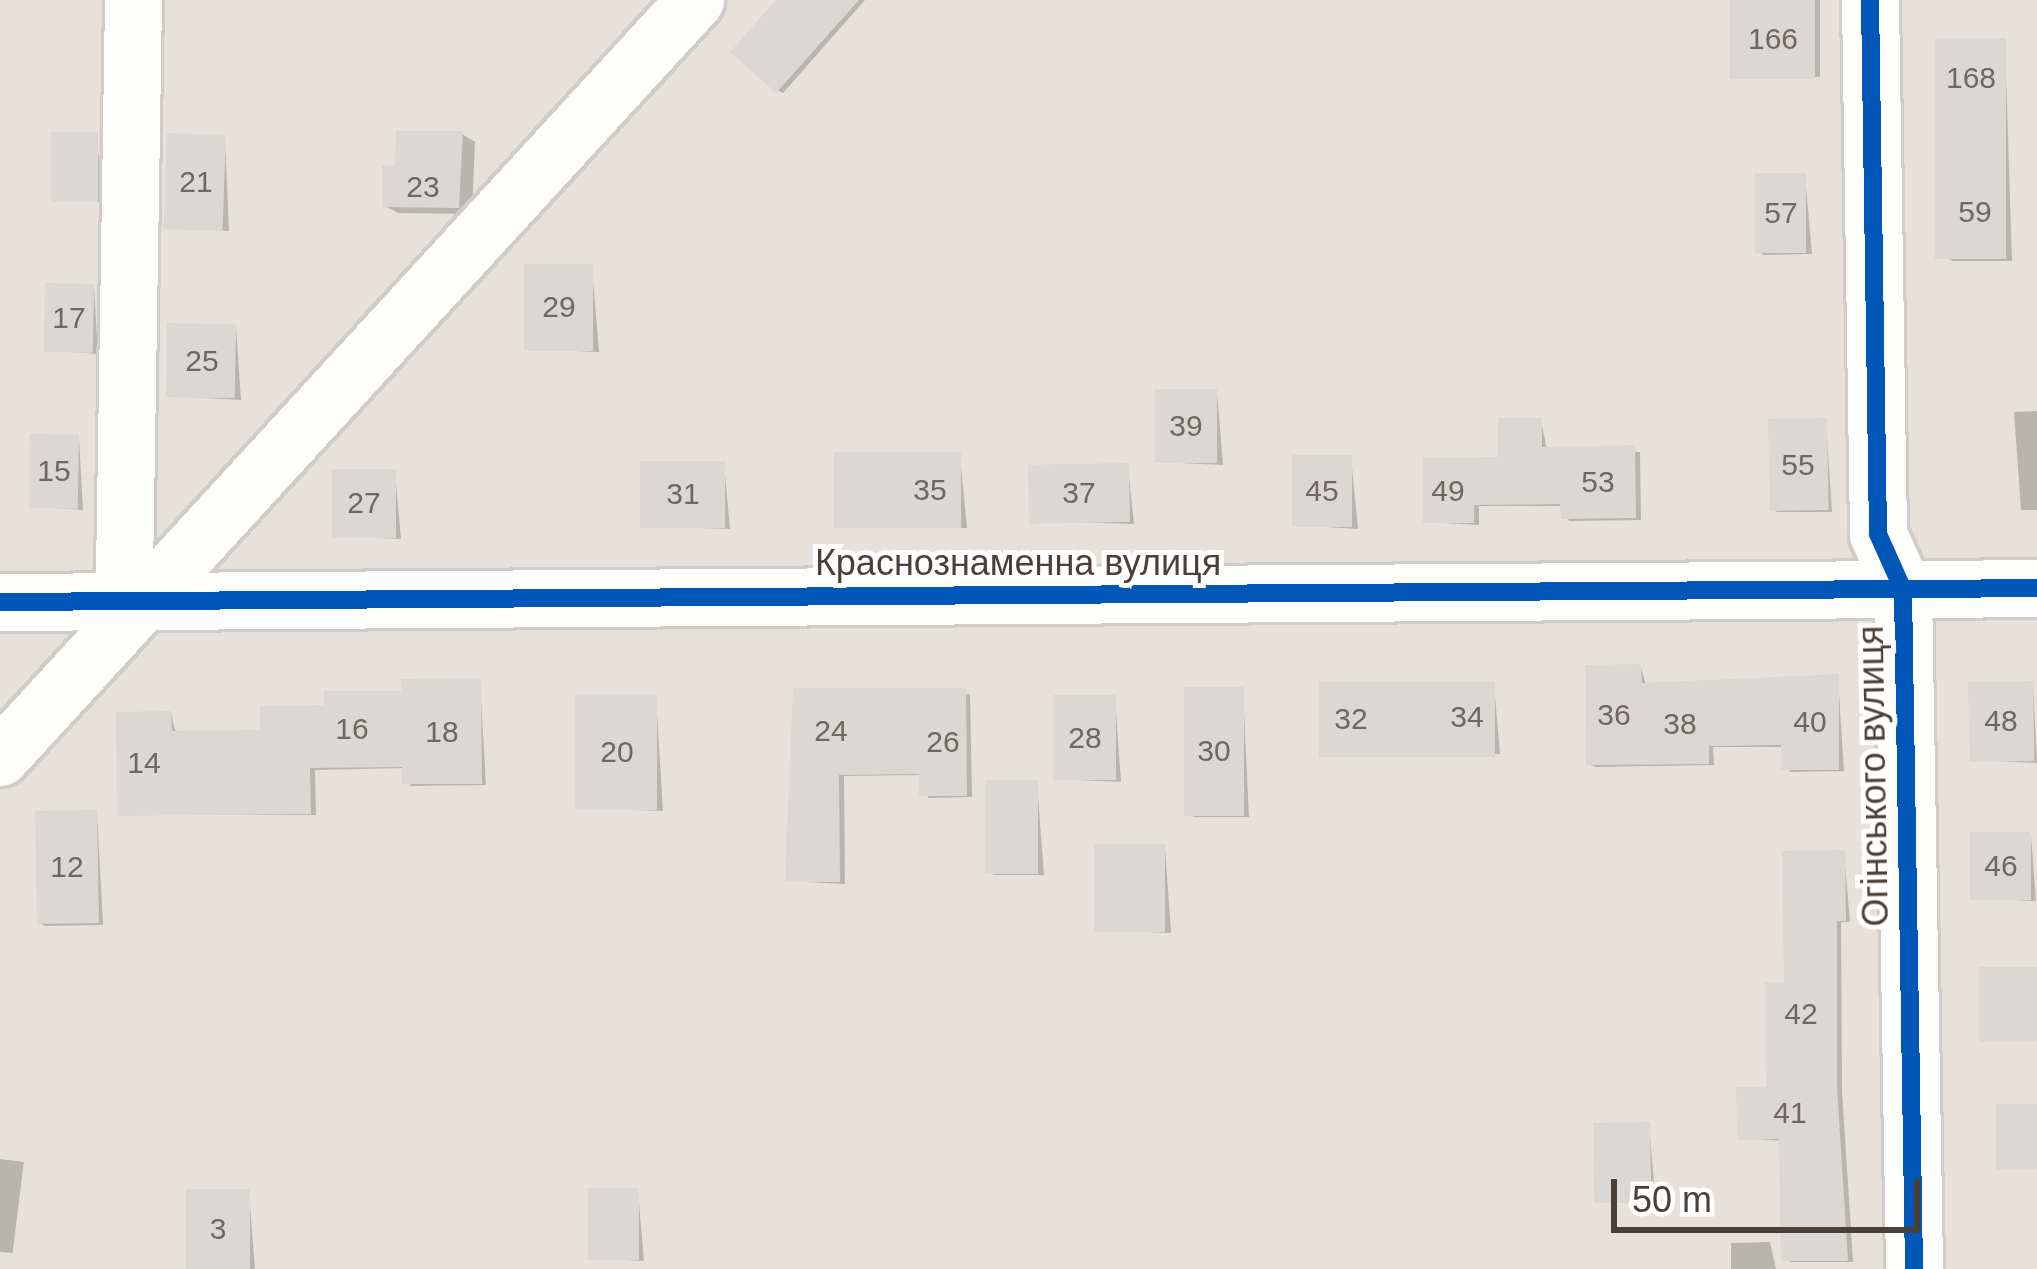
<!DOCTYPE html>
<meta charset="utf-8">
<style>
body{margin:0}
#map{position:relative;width:2037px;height:1269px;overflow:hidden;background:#f3f0ed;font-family:Helvetica,sans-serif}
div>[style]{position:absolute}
.residential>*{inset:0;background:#e7e1dc;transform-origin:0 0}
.shadow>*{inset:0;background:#0003;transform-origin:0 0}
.building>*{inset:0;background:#dbd7d4;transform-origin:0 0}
.roads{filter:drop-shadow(3px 0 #cfccc9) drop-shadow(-3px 0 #cfccc9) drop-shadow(0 3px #cfccc9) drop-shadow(0 -3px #cfccc9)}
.minor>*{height:57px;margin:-28.5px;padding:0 28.5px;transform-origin:28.5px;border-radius:28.5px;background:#fdfdfc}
.cycleway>*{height:18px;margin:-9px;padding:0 9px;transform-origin:9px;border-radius:9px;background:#0057b8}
span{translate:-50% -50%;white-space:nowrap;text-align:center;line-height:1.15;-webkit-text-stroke:10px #fff;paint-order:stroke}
.number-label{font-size:30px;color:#6f6761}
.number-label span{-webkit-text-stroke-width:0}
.street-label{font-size:36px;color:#494039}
.scale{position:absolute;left:1611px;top:1179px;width:309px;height:54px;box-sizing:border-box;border:6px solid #494039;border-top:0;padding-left:15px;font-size:36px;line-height:42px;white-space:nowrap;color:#494039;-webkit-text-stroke:9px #fff;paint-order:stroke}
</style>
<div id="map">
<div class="residential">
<i style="left:0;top:0;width:2037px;height:1269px"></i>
</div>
<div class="shadow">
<i style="clip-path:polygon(784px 0,865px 0,783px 93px,777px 90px)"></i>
<i style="left:1731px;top:0;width:89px;height:77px"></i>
<i style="clip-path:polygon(2005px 41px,2012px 261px,1953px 261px,1947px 258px)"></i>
<i style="clip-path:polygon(462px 134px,475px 142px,472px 214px,398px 213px,385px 206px)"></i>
<i style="clip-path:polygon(97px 135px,102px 202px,55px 200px)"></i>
<i style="clip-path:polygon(225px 138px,229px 231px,169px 227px)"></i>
<i style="clip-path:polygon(1805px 176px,1812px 254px,1764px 255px,1759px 251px)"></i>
<i style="clip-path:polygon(592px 267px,599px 352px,528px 349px)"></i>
<i style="clip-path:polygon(94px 287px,98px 354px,46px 350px)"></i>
<i style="clip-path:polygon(236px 327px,241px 400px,170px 396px)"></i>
<i style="clip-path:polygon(1217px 392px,1223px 465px,1158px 462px)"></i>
<i style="clip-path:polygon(2037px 411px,2037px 510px,2021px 510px,2014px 412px)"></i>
<i style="clip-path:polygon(1541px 421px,1547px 450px,1640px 452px,1641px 520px,1569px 521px,1563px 506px,1479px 506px,1479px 525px,1426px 522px)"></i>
<i style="clip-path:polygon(1826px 421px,1832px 512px,1777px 512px,1772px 509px)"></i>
<i style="clip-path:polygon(79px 438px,83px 510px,32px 506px)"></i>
<i style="clip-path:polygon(960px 455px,967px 528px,838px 526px)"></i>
<i style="clip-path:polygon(1351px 458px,1358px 529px,1295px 525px)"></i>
<i style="clip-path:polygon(724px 464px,730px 529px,644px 526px)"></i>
<i style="clip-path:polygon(1128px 466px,1134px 524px,1031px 521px)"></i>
<i style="clip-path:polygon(395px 472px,401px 539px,336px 536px)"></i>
<i style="clip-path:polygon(1641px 667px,1646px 686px,1838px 677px,1844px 771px,1790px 772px,1784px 747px,1713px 747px,1714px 765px,1595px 767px,1589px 764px)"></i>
<i style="clip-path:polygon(480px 681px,486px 785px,411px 786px,405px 768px,315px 770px,316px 815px,120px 814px,171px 714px,176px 734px,263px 733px)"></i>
<i style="clip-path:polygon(2033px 684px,2037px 763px,1971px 760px)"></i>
<i style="clip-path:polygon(1494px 685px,1500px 754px,1323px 755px)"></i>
<i style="clip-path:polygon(1243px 690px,1249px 817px,1194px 817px,1188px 814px)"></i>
<i style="clip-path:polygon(796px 691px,970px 694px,972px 797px,928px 798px,922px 775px,844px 776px,845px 884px,788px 881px)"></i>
<i style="clip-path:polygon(656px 697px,663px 811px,579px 808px)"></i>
<i style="clip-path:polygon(1115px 698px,1121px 782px,1057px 779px)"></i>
<i style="clip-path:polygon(1037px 783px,1044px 875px,994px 875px,988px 872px)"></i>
<i style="clip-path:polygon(97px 813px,103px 925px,45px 926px,39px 922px)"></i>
<i style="clip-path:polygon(2031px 835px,2036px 901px,1974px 898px)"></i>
<i style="clip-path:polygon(1165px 847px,1171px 933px,1098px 930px)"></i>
<i style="clip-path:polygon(1844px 853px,1850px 922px,1841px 922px,1842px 1091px,1853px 1262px,1790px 1262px,1782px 1141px,1740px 1138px,1769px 1090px,1787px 985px)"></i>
<i style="clip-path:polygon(1649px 1125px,1656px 1204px,1597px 1201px)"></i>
<i style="left:0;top:1159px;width:24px;height:92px;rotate:7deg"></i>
<i style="clip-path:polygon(638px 1191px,644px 1261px,592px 1258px)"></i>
<i style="clip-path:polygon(249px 1192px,255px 1269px,190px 1269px)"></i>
<i style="clip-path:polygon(1731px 1243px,1770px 1242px,1776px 1269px,1731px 1269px)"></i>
</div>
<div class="building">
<i style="clip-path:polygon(776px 0,859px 0,776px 93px,730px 52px)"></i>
<i style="left:1730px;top:0;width:85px;height:79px"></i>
<i style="left:2006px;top:38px;width:221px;height:71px;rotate:90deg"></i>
<i style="clip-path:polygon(396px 131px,463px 131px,459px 208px,382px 207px,382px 166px,395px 165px)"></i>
<i style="left:51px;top:132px;width:47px;height:70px"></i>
<i style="left:167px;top:133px;width:59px;height:96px;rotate:2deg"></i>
<i style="left:1755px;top:173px;width:51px;height:80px"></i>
<i style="left:524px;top:264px;width:69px;height:87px"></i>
<i style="left:45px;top:283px;width:49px;height:69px;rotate:1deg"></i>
<i style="left:167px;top:323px;width:69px;height:74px;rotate:1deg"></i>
<i style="left:1155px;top:389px;width:62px;height:74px"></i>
<i style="clip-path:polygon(1498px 418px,1542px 418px,1542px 447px,1635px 445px,1636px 518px,1561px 519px,1560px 504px,1474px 505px,1474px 523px,1423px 523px,1423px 458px,1498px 457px)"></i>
<i style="left:1827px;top:418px;width:92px;height:59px;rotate:89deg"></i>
<i style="left:30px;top:434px;width:49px;height:74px;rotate:1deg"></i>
<i style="left:834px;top:452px;width:127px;height:76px"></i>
<i style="left:1292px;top:455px;width:60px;height:72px"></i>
<i style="left:640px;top:461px;width:85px;height:67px"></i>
<i style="left:1129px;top:463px;width:59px;height:101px;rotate:89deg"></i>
<i style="left:332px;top:469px;width:64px;height:69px"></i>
<i style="clip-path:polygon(1641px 664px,1642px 683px,1839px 674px,1839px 770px,1781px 770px,1781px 745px,1709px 746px,1709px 764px,1586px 765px,1585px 665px)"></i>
<i style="clip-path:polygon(481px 678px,482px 784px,402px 784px,402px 767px,310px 768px,311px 814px,117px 816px,116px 712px,171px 711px,172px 731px,260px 730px,260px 706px,324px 705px,324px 691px,401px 691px,401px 679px)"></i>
<i style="left:2033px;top:681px;width:80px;height:65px;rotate:89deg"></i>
<i style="left:1319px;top:682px;width:176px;height:75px"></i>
<i style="left:1184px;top:687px;width:60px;height:129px"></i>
<i style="clip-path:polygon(793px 688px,966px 688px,967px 796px,919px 796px,919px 774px,839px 775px,840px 882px,785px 882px)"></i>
<i style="left:575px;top:694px;width:82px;height:116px"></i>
<i style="left:1053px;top:695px;width:63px;height:85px"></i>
<i style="left:985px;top:780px;width:53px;height:94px"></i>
<i style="left:97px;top:810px;width:113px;height:62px;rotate:89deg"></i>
<i style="left:1970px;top:832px;width:61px;height:68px"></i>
<i style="left:1094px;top:844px;width:71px;height:88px"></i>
<i style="clip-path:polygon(1845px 850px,1846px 921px,1837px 921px,1837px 1087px,1848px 1261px,1781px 1261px,1779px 1139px,1737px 1140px,1736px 1087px,1766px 1087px,1765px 982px,1784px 982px,1782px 851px)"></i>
<i style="left:2037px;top:967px;width:75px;height:58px;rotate:90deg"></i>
<i style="left:1996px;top:1104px;width:41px;height:66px"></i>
<i style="left:1650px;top:1122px;width:80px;height:57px;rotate:89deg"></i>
<i style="left:588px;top:1188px;width:51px;height:72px"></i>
<i style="left:186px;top:1189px;width:64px;height:80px"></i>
</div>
<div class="roads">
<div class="minor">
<i style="left:133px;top:0;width:571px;rotate:90.9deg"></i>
<i style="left:124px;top:571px;width:36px;rotate:58deg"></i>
<i style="left:1870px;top:0;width:534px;rotate:89.14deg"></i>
<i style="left:1878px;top:534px;width:61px;rotate:65.9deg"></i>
<i style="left:1903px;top:590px;width:679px;rotate:89.07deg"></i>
<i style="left:0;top:602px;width:2037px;rotate:-0.39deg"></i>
<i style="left:0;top:757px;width:1028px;rotate:-47.45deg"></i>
</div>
</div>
<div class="cycleway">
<i style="left:1870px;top:0;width:534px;rotate:89.14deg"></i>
<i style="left:1878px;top:534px;width:61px;rotate:65.9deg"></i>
<i style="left:1903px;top:590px;width:679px;rotate:89.07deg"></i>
<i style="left:0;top:602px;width:2037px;rotate:-0.39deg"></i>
</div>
<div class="number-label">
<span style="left:1773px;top:39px">166</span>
<span style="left:1971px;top:78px">168</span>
<span style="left:196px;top:182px">21</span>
<span style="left:423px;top:187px">23</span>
<span style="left:1975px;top:212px">59</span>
<span style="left:1781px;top:213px">57</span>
<span style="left:559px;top:307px">29</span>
<span style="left:69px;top:318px">17</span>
<span style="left:202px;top:361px">25</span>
<span style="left:1186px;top:426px">39</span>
<span style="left:1798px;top:465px">55</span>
<span style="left:54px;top:471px">15</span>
<span style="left:1598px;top:482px">53</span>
<span style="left:930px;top:490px">35</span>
<span style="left:1322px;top:491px">45</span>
<span style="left:1448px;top:491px">49</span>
<span style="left:1079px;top:493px">37</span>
<span style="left:683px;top:494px">31</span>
<span style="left:364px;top:503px">27</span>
<span style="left:1614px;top:715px">36</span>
<span style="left:1467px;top:717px">34</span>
<span style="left:1351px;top:719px">32</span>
<span style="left:2001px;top:721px">48</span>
<span style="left:1810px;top:722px">40</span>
<span style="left:1680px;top:724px">38</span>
<span style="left:352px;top:729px">16</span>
<span style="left:831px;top:731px">24</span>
<span style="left:442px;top:732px">18</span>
<span style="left:1085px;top:738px">28</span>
<span style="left:943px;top:742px">26</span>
<span style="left:1214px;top:751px">30</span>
<span style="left:617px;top:752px">20</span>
<span style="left:144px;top:763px">14</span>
<span style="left:2001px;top:866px">46</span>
<span style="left:67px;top:867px">12</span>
<span style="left:1801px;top:1014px">42</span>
<span style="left:1790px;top:1113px">41</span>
<span style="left:218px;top:1229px">3</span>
</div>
<div class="street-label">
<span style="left:1018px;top:563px">Краснознаменна вулиця</span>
<span style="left:1873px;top:776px;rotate:-91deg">Огінського вулиця</span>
</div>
<div class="scale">50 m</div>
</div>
